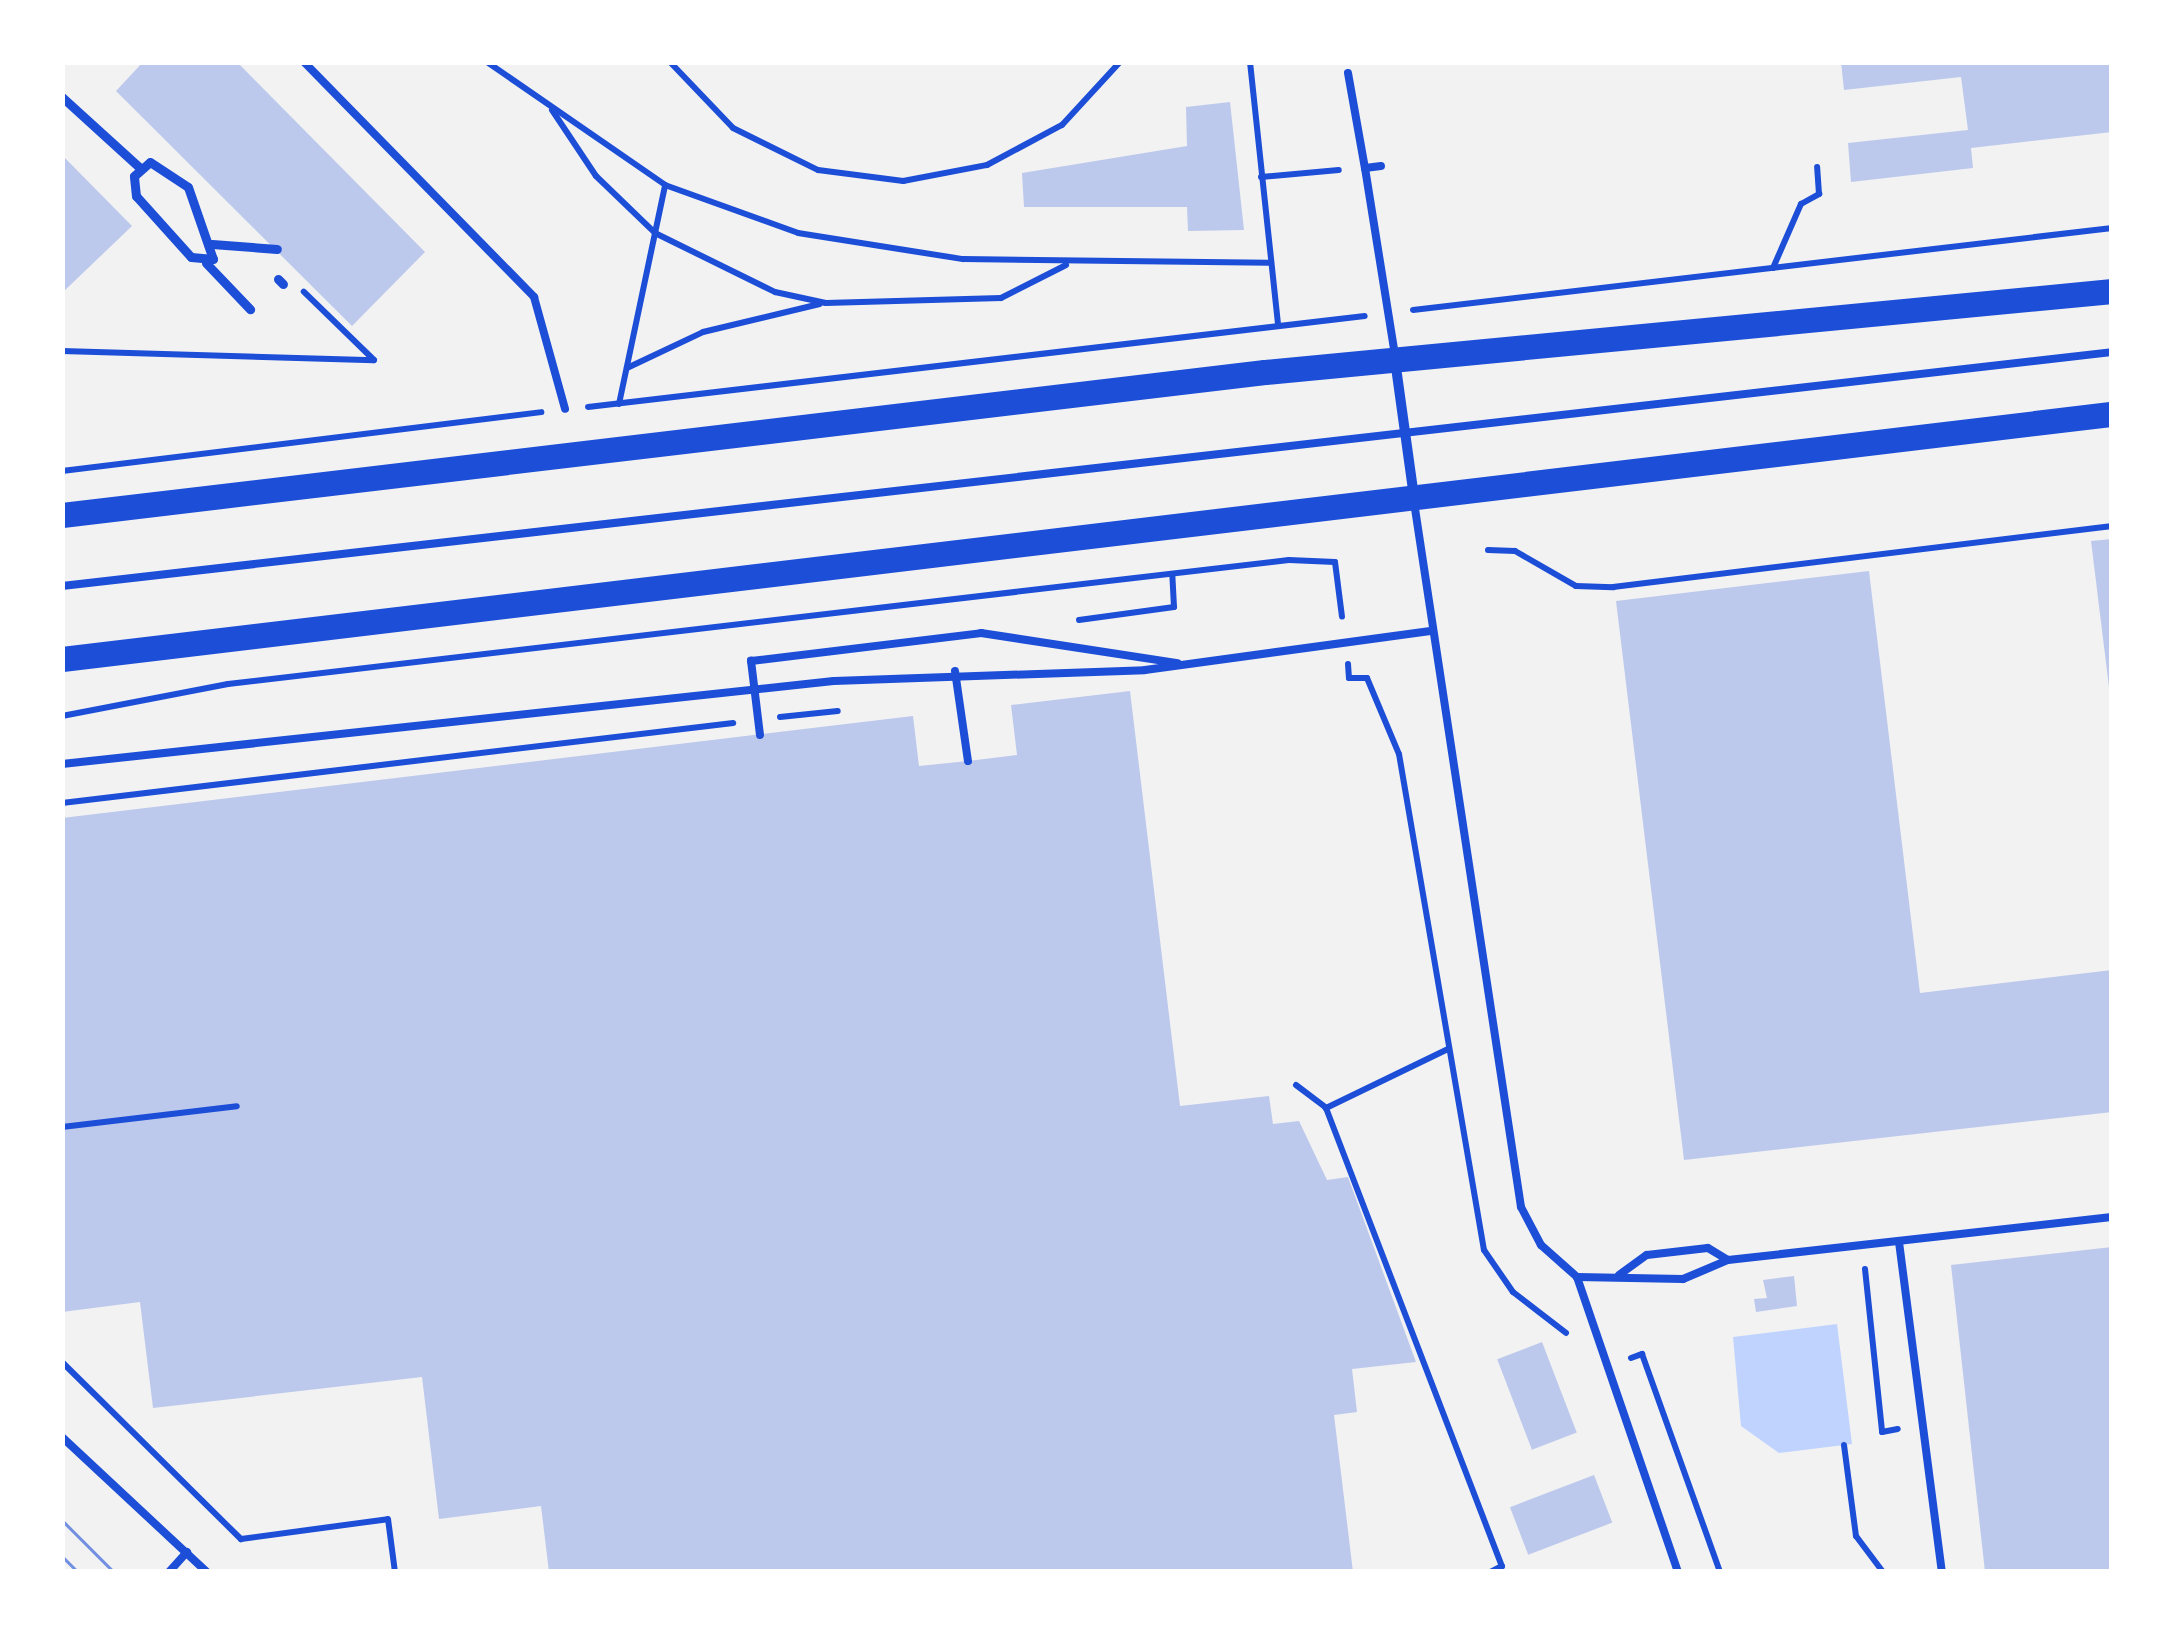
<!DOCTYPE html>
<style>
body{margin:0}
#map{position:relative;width:2174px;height:1634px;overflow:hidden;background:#f2f2f2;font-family:"Source Serif 4",serif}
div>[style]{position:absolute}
.water>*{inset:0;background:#bfd3fe}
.building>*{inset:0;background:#bdc9ec;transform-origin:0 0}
.path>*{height:6px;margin:-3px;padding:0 3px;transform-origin:3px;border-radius:3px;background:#1d4ed8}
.service>*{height:8px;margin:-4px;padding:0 4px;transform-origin:4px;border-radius:4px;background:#1d4ed8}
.pedestrian>*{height:9px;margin:-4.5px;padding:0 4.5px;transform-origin:4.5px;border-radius:4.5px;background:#1d4ed8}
.minor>*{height:10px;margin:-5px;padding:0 5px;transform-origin:5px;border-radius:5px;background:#1d4ed8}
.primary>*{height:25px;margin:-12.5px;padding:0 12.5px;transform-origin:12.5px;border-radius:12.5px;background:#1d4ed8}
.tram>*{height:2.5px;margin:-1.25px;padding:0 1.25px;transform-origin:1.25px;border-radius:1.25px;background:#7290e2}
span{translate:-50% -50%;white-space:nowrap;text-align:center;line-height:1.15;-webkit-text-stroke:8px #fff;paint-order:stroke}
.frame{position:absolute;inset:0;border:65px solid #fff;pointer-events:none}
</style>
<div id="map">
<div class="water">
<i style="clip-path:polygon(1837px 1324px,1852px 1444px,1779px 1453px,1741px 1426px,1733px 1337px)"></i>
</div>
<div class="building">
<i style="clip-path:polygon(143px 62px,237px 62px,425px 252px,352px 326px,116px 91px)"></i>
<i style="clip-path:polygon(1841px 62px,2112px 62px,2112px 132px,1971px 148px,1973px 168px,1851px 182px,1848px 143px,1968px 130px,1961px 77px,1844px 90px)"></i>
<i style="clip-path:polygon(1230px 102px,1244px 230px,1188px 231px,1187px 207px,1024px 207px,1022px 173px,1187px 146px,1186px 107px)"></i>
<i style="clip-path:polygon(62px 155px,132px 226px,62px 293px)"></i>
<i style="clip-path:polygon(2112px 539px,2112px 687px,2109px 687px,2091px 541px)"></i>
<i style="clip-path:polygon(1869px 571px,1920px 993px,2112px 970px,2112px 1112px,1684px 1160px,1616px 601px)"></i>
<i style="clip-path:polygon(1130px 691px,1180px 1106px,1269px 1096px,1273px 1124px,1299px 1121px,1327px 1180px,1348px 1177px,1416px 1362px,1352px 1369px,1357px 1412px,1334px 1415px,1353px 1572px,549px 1572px,541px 1506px,439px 1519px,422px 1377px,153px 1408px,140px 1302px,62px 1312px,62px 818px,913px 716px,919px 766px,968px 761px,1017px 755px,1011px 705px)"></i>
<i style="clip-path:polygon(2112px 1247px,2112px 1572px,1985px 1572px,1951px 1265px)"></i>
<i style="clip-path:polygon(1794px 1276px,1797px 1306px,1756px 1312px,1754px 1299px,1767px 1298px,1763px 1280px)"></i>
<i style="left:1542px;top:1342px;width:97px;height:48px;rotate:69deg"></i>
<i style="left:1594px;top:1475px;width:51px;height:90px;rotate:69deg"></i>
</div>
<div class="path">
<i style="left:487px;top:62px;width:216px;rotate:34.6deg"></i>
<i style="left:665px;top:185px;width:141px;rotate:19.8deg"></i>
<i style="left:798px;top:233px;width:167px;rotate:9deg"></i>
<i style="left:963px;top:259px;width:306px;rotate:0.7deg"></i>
<i style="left:670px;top:62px;width:91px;rotate:46.3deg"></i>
<i style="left:733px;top:128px;width:95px;rotate:26.3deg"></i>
<i style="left:818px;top:170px;width:86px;rotate:7.4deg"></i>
<i style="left:903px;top:181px;width:86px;rotate:-10.8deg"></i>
<i style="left:987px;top:165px;width:85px;rotate:-28.1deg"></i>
<i style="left:1062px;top:125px;width:86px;rotate:-47.4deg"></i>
<i style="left:1250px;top:62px;width:264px;rotate:83.9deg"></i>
<i style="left:552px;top:110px;width:79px;rotate:56.3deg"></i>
<i style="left:596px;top:176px;width:82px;rotate:44deg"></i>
<i style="left:655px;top:233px;width:134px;rotate:26.2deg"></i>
<i style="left:775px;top:292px;width:52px;rotate:12.2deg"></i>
<i style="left:826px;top:303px;width:175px;rotate:-1.6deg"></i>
<i style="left:1001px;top:298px;width:73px;rotate:-26.9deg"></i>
<i style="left:1261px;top:177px;width:78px;rotate:-5.1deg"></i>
<i style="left:1773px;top:268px;width:70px;rotate:-66.4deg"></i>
<i style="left:1801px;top:204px;width:21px;rotate:-29deg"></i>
<i style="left:1819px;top:194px;width:27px;rotate:-94deg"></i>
<i style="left:1413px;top:310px;width:704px;rotate:-6.69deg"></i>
<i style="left:62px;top:351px;width:312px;rotate:1.7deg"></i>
<i style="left:374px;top:360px;width:98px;rotate:-135.8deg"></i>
<i style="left:627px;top:368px;width:84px;rotate:-25.3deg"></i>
<i style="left:703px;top:332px;width:120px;rotate:-13.5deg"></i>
<i style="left:619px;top:404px;width:224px;rotate:-78.1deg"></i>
<i style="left:588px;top:407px;width:782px;rotate:-6.68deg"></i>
<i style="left:62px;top:471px;width:483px;rotate:-7deg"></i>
<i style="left:1488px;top:550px;width:27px;rotate:2deg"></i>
<i style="left:1515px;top:551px;width:70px;rotate:29.8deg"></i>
<i style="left:1576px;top:586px;width:37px;rotate:2deg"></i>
<i style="left:1613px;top:587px;width:503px;rotate:-6.97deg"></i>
<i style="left:1079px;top:620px;width:96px;rotate:-7.8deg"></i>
<i style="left:1174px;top:607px;width:33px;rotate:-93deg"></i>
<i style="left:1348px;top:664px;width:14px;rotate:86deg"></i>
<i style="left:1349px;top:678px;width:18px"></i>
<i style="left:1367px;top:678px;width:82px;rotate:67.2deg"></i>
<i style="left:1399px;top:754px;width:503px;rotate:80.28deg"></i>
<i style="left:1484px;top:1250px;width:51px;rotate:55.4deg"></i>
<i style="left:1513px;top:1292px;width:67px;rotate:37.7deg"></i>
<i style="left:62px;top:716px;width:169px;rotate:-10.9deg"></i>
<i style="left:228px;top:684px;width:1068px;rotate:-6.67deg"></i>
<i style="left:1289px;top:560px;width:46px;rotate:2.5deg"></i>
<i style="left:1335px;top:562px;width:55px;rotate:82.7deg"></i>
<i style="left:780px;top:717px;width:58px;rotate:-5.9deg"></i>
<i style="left:62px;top:803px;width:676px;rotate:-6.8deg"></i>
<i style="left:1448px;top:1049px;width:136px;rotate:154.2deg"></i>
<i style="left:1326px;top:1108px;width:491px;rotate:69deg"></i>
<i style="left:1502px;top:1566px;width:13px;rotate:153deg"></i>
<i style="left:1296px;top:1085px;width:38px;rotate:37deg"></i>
<i style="left:62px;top:1127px;width:176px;rotate:-6.8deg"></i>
<i style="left:1865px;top:1269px;width:164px;rotate:84deg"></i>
<i style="left:1882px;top:1432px;width:16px;rotate:-11deg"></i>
<i style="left:1631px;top:1358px;width:12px;rotate:-20deg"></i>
<i style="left:1642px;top:1354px;width:232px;rotate:70.3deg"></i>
<i style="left:62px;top:1362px;width:252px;rotate:44.7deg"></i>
<i style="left:241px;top:1539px;width:148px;rotate:-7.7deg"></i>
<i style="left:388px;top:1519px;width:53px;rotate:82.5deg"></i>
<i style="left:1844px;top:1445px;width:92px;rotate:82.5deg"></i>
<i style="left:1856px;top:1536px;width:45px;rotate:53.1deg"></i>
</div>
<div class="service">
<i style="left:304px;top:62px;width:329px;rotate:45.6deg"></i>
<i style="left:534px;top:297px;width:116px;rotate:74.5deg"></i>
<i style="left:1348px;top:73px;width:97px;rotate:79.9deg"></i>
<i style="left:1381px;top:166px;width:16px;rotate:173deg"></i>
<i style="left:1365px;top:168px;width:189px;rotate:80.9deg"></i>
<i style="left:1414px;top:502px;width:713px;rotate:81.37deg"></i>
<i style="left:1521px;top:1207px;width:43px;rotate:62.2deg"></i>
<i style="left:1541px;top:1245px;width:48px;rotate:41.6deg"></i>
<i style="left:1577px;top:1277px;width:312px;rotate:71.1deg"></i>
<i style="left:62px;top:586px;width:2063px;rotate:-6.51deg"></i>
<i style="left:955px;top:671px;width:91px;rotate:81.8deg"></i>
<i style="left:760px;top:735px;width:75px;rotate:-96.9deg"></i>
<i style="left:751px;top:661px;width:232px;rotate:-6.9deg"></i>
<i style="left:981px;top:633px;width:199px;rotate:8.7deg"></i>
<i style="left:62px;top:764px;width:776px;rotate:-6.14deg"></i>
<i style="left:834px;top:681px;width:311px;rotate:-2deg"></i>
<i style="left:1145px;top:670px;width:288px;rotate:-7.8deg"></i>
<i style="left:1899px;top:1242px;width:333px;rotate:82.6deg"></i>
<i style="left:1619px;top:1275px;width:34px;rotate:-36deg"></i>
<i style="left:1647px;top:1255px;width:61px;rotate:-6.5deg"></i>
<i style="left:1708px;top:1248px;width:23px;rotate:31deg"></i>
<i style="left:1577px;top:1277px;width:106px;rotate:1.1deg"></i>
<i style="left:1683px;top:1279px;width:49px;rotate:-22.9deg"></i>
<i style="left:1728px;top:1260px;width:386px;rotate:-6.4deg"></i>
<i style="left:62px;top:1437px;width:198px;rotate:43deg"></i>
<i style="left:169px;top:1572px;width:27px;rotate:-48deg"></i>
</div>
<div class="pedestrian">
<i style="left:62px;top:97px;width:105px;rotate:42.3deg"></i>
<i style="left:150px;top:162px;width:45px;rotate:33.3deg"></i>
<i style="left:188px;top:187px;width:76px;rotate:70.9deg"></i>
<i style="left:213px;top:259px;width:22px;rotate:-175deg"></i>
<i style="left:191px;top:257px;width:82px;rotate:-132deg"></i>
<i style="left:136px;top:196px;width:20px;rotate:-96deg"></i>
<i style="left:134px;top:176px;width:21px;rotate:-41deg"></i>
<i style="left:212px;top:244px;width:65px;rotate:4.4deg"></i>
<i style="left:206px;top:263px;width:64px;rotate:46.3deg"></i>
<i style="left:278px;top:279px;width:7px;rotate:45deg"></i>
</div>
<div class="minor">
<i style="left:1395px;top:360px;width:138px;rotate:82.1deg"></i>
</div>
<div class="primary">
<i style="left:62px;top:515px;width:1211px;rotate:-6.78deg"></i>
<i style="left:1265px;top:372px;width:851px;rotate:-5.46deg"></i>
<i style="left:62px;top:659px;width:2065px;rotate:-6.82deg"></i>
</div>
<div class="tram">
<i style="left:62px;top:1520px;width:74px;rotate:45deg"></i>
<i style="left:62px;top:1556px;width:23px;rotate:45deg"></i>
</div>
<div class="frame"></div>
</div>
